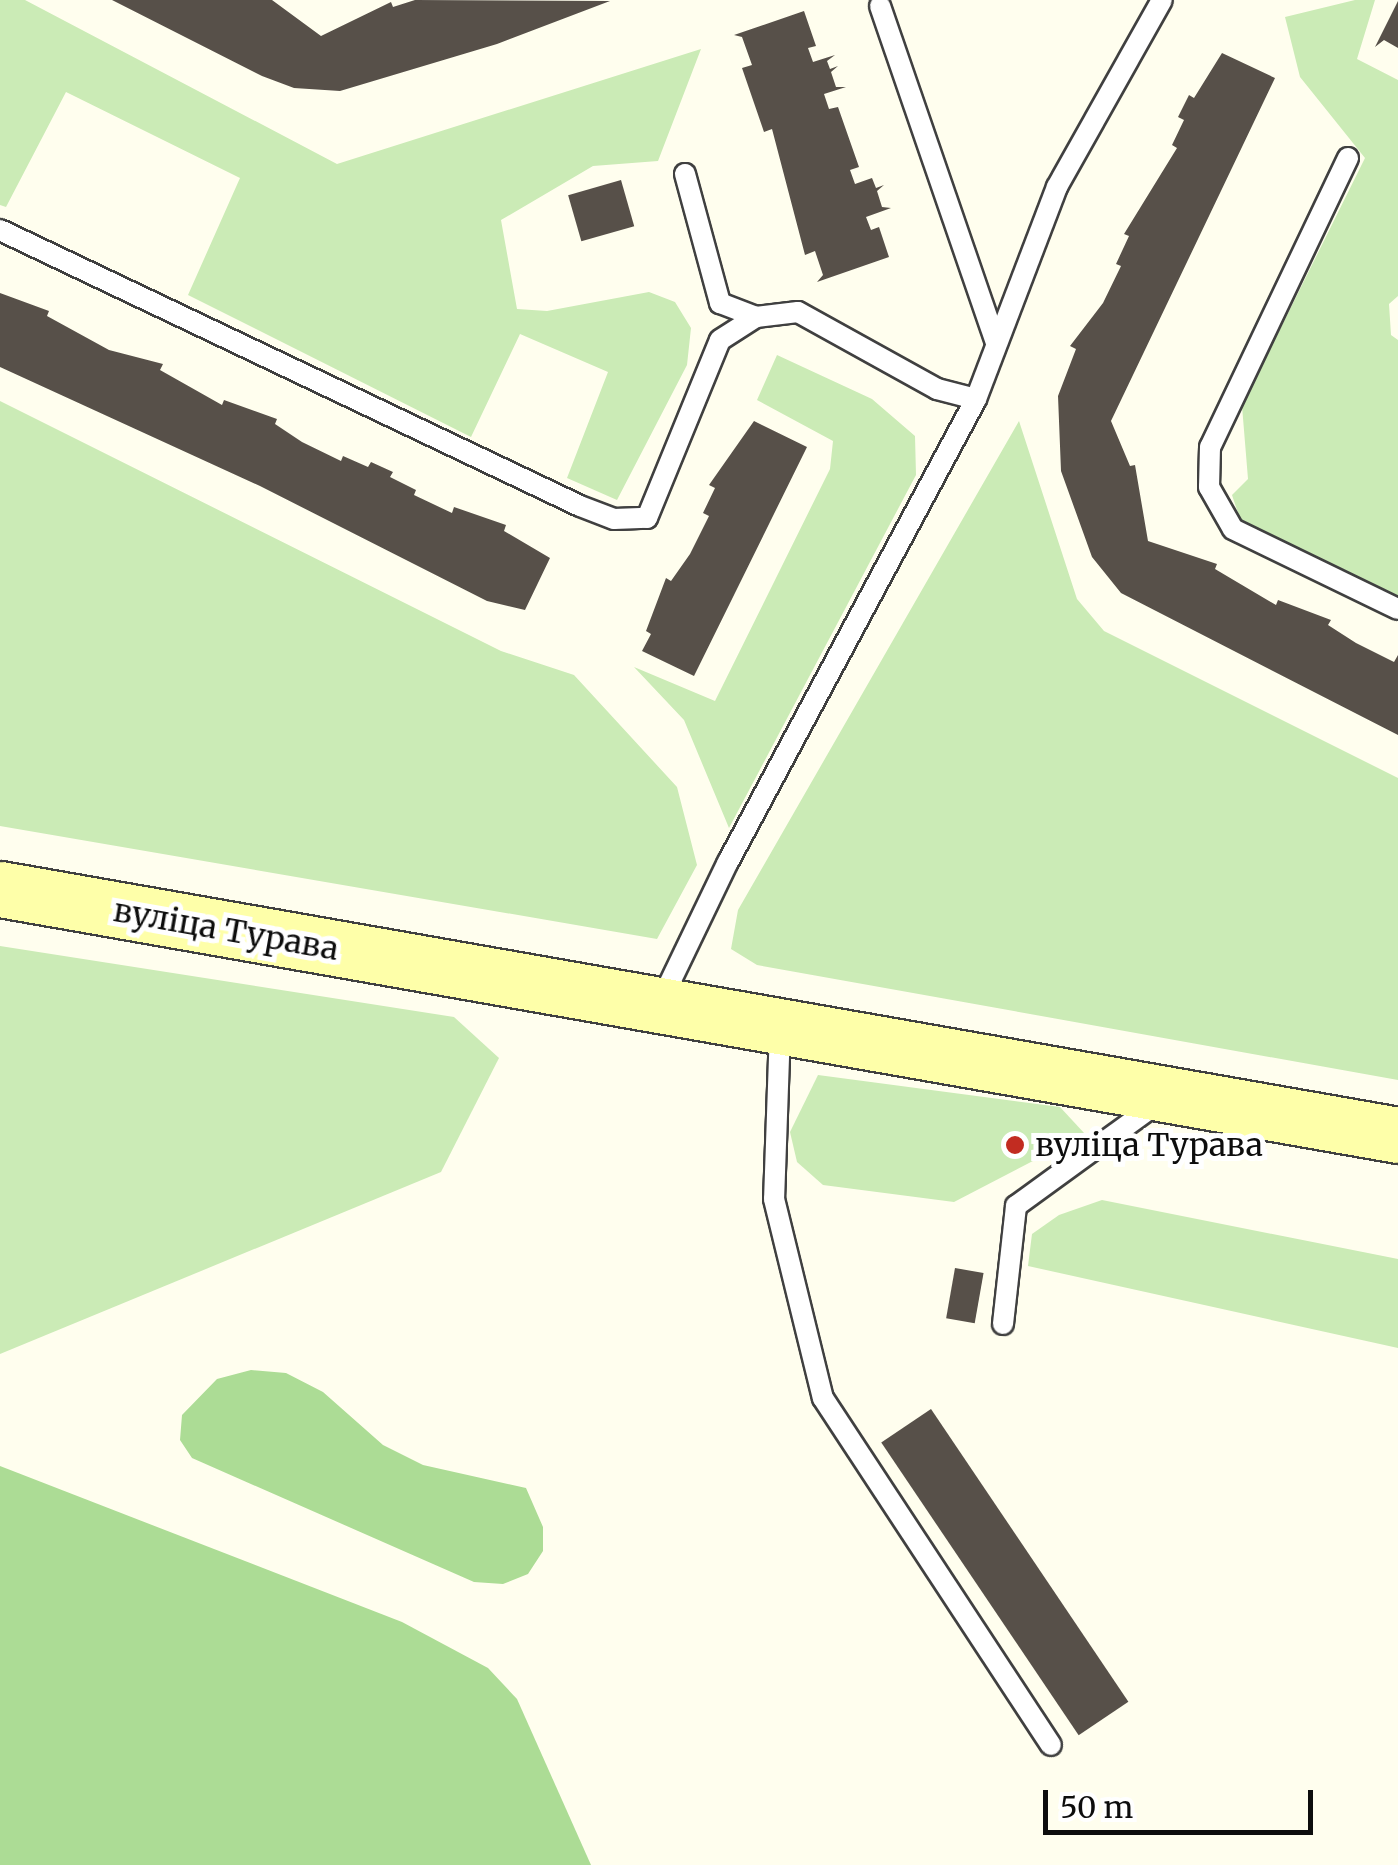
<!DOCTYPE html>
<meta charset="utf-8">
<style>
body{margin:0}
#map{position:relative;width:1398px;height:1865px;overflow:hidden;background:#fffeee;font-family:Merriweather,serif}
div>[style]{position:absolute}
.green>*{inset:0;background:#cbebb6}
.forest>*{inset:0;background:#acdc95}
.building>*{inset:0;background:#575049;transform-origin:0 0}
.roads{filter:drop-shadow(2px 0 #404040) drop-shadow(-2px 0 #404040) drop-shadow(0 2px #404040) drop-shadow(0 -2px #404040)}
.lane>*{height:20px;margin:-10px;padding:0 10px;transform-origin:10px;border-radius:10px;background:#fff}
.secondary>*{height:55px;margin:-27.5px;padding:0 27.5px;transform-origin:27.5px;border-radius:27.5px;background:#feffa9}
.dots>*{width:28px;height:28px;translate:-50% -50%;box-sizing:border-box;border:5px solid #fff;border-radius:50%}
span{translate:-50% -50%;white-space:nowrap;text-align:center;line-height:1.15;-webkit-text-stroke:10px #fff;paint-order:stroke}
.street-label{font-size:32px;color:#0d0d0d}
.poi-label{font-size:32px;color:#0d0d0d}
.left{translate:0 -50%;text-align:left}
.scale{position:absolute;left:1043px;top:1790px;width:270px;height:45px;box-sizing:border-box;border:5px solid #0d0d0d;border-top:0;padding-left:12px;font-size:30px;line-height:35px;white-space:nowrap;color:#0d0d0d;-webkit-text-stroke:8px #fff;paint-order:stroke}
</style>
<div id="map">
<div class="green">
<i style="clip-path:polygon(0 0,25px 0,337px 164px,701px 49px,658px 161px,593px 166px,501px 220px,517px 309px,547px 311px,649px 292px,675px 302px,691px 328px,687px 365px,617px 500px,567px 478px,608px 372px,520px 334px,471px 437px,188px 295px,240px 178px,66px 92px,6px 207px,0 205px)"></i>
<i style="clip-path:polygon(1355px 0,1375px 0,1357px 59px,1398px 80px,1398px 296px,1389px 304px,1391px 335px,1398px 340px,1398px 597px,1240px 519px,1232px 495px,1248px 479px,1242px 406px,1365px 158px,1300px 77px,1285px 17px)"></i>
<i style="clip-path:polygon(777px 355px,872px 399px,915px 436px,916px 475px,729px 828px,684px 720px,634px 667px,715px 701px,830px 469px,833px 441px,757px 400px)"></i>
<i style="clip-path:polygon(0 401px,501px 651px,574px 675px,677px 787px,697px 865px,657px 939px,0 826px)"></i>
<i style="clip-path:polygon(1019px 421px,1077px 599px,1104px 631px,1398px 778px,1398px 1080px,757px 965px,731px 949px,738px 910px)"></i>
<i style="clip-path:polygon(0 946px,454px 1017px,499px 1058px,441px 1172px,0 1354px)"></i>
<i style="clip-path:polygon(818px 1075px,1060px 1107px,1085px 1134px,954px 1202px,823px 1185px,797px 1162px,790px 1132px)"></i>
<i style="clip-path:polygon(1102px 1200px,1398px 1259px,1398px 1348px,1028px 1266px,1032px 1234px,1059px 1215px)"></i>
</div>
<div class="forest">
<i style="clip-path:polygon(251px 1370px,286px 1373px,323px 1392px,383px 1445px,423px 1465px,526px 1488px,543px 1527px,543px 1551px,528px 1574px,503px 1584px,474px 1582px,192px 1458px,180px 1440px,182px 1415px,217px 1379px)"></i>
<i style="clip-path:polygon(0 1466px,402px 1622px,488px 1668px,517px 1699px,591px 1865px,0 1865px)"></i>
</div>
<div class="building">
<i style="clip-path:polygon(112px 0,272px 0,321px 36px,391px 2px,393px 7px,415px 0,610px 1px,497px 44px,340px 91px,294px 88px,262px 76px)"></i>
<i style="clip-path:polygon(1398px 1px,1398px 48px,1384px 40px,1375px 47px)"></i>
<i style="clip-path:polygon(804px 11px,816px 46px,808px 48px,813px 62px,835px 55px,827px 61px,830px 69px,838px 66px,831px 72px,836px 87px,846px 87px,824px 94px,829px 109px,838px 107px,859px 167px,850px 170px,855px 184px,872px 178px,876px 188px,884px 185px,877px 191px,882px 207px,891px 208px,866px 217px,871px 230px,879px 227px,889px 257px,817px 282px,823px 275px,815px 251px,805px 255px,772px 129px,764px 132px,742px 68px,752px 65px,742px 37px,734px 35px)"></i>
<i style="clip-path:polygon(1222px 53px,1275px 78px,1111px 421px,1130px 466px,1135px 465px,1148px 541px,1217px 564px,1215px 569px,1276px 605px,1278px 600px,1331px 620px,1328px 625px,1356px 643px,1394px 662px,1398px 655px,1398px 735px,1121px 593px,1092px 557px,1061px 471px,1058px 396px,1076px 349px,1070px 346px,1103px 303px,1121px 266px,1116px 264px,1129px 236px,1124px 234px,1177px 148px,1172px 145px,1184px 120px,1178px 117px,1189px 95px,1194px 98px)"></i>
<i style="left:621px;top:180px;width:48px;height:55px;rotate:74deg"></i>
<i style="clip-path:polygon(0 293px,49px 311px,47px 316px,109px 350px,163px 364px,160px 370px,222px 405px,224px 400px,277px 419px,275px 424px,302px 442px,341px 461px,343px 456px,368px 467px,371px 462px,393px 472px,390px 477px,416px 490px,414px 495px,452px 513px,454px 507px,506px 525px,504px 531px,550px 558px,525px 610px,487px 601px,260px 486px,0 367px)"></i>
<i style="clip-path:polygon(754px 421px,807px 447px,694px 676px,642px 651px,651px 634px,646px 631px,666px 578px,671px 581px,690px 554px,709px 516px,703px 513px,715px 488px,709px 485px)"></i>
<i style="left:955px;top:1268px;width:29px;height:51px;rotate:10deg"></i>
<i style="left:931px;top:1409px;width:353px;height:60px;rotate:56deg"></i>
</div>
<div class="roads">
<div class="lane">
<i style="left:880px;top:6px;width:356px;rotate:71deg"></i>
<i style="left:1348px;top:158px;width:320px;rotate:115.5deg"></i>
<i style="left:1210px;top:447px;width:40px;rotate:91.4deg"></i>
<i style="left:1209px;top:487px;width:48px;rotate:60.3deg"></i>
<i style="left:1233px;top:529px;width:183px;rotate:25.9deg"></i>
<i style="left:685px;top:174px;width:134px;rotate:74.8deg"></i>
<i style="left:720px;top:303px;width:39px;rotate:21deg"></i>
<i style="left:0;top:230px;width:642px;rotate:25.45deg"></i>
<i style="left:580px;top:506px;width:36px;rotate:21deg"></i>
<i style="left:614px;top:519px;width:33px;rotate:-2deg"></i>
<i style="left:647px;top:518px;width:192px;rotate:-67.7deg"></i>
<i style="left:720px;top:340px;width:43px;rotate:-32.6deg"></i>
<i style="left:756px;top:317px;width:42px;rotate:-6.8deg"></i>
<i style="left:798px;top:312px;width:159px;rotate:29deg"></i>
<i style="left:937px;top:389px;width:40px;rotate:14.4deg"></i>
<i style="left:976px;top:399px;width:227px;rotate:-69.1deg"></i>
<i style="left:1057px;top:187px;width:214px;rotate:-60.7deg"></i>
<i style="left:660px;top:1003px;width:157px;rotate:-64.3deg"></i>
<i style="left:728px;top:862px;width:525px;rotate:-61.82deg"></i>
<i style="left:780px;top:1029px;width:170px;rotate:92deg"></i>
<i style="left:774px;top:1199px;width:205px;rotate:76.2deg"></i>
<i style="left:823px;top:1398px;width:415px;rotate:56.7deg"></i>
<i style="left:1003px;top:1324px;width:119px;rotate:-83.7deg"></i>
<i style="left:1016px;top:1206px;width:175px;rotate:-36deg"></i>
</div>
<div class="secondary">
<i style="left:0;top:889px;width:1419px;rotate:9.98deg"></i>
</div>
</div>
<div class="dots">
<i style="left:1015px;top:1145px;background:#c22c21"></i>
</div>
<div class="street-label">
<span style="left:226px;top:930px;rotate:10deg">вуліца Турава</span>
</div>
<div class="poi-label">
<span class="left" style="left:1035px;top:1145px">вуліца Турава</span>
</div>
<div class="scale">50 m</div>
</div>
